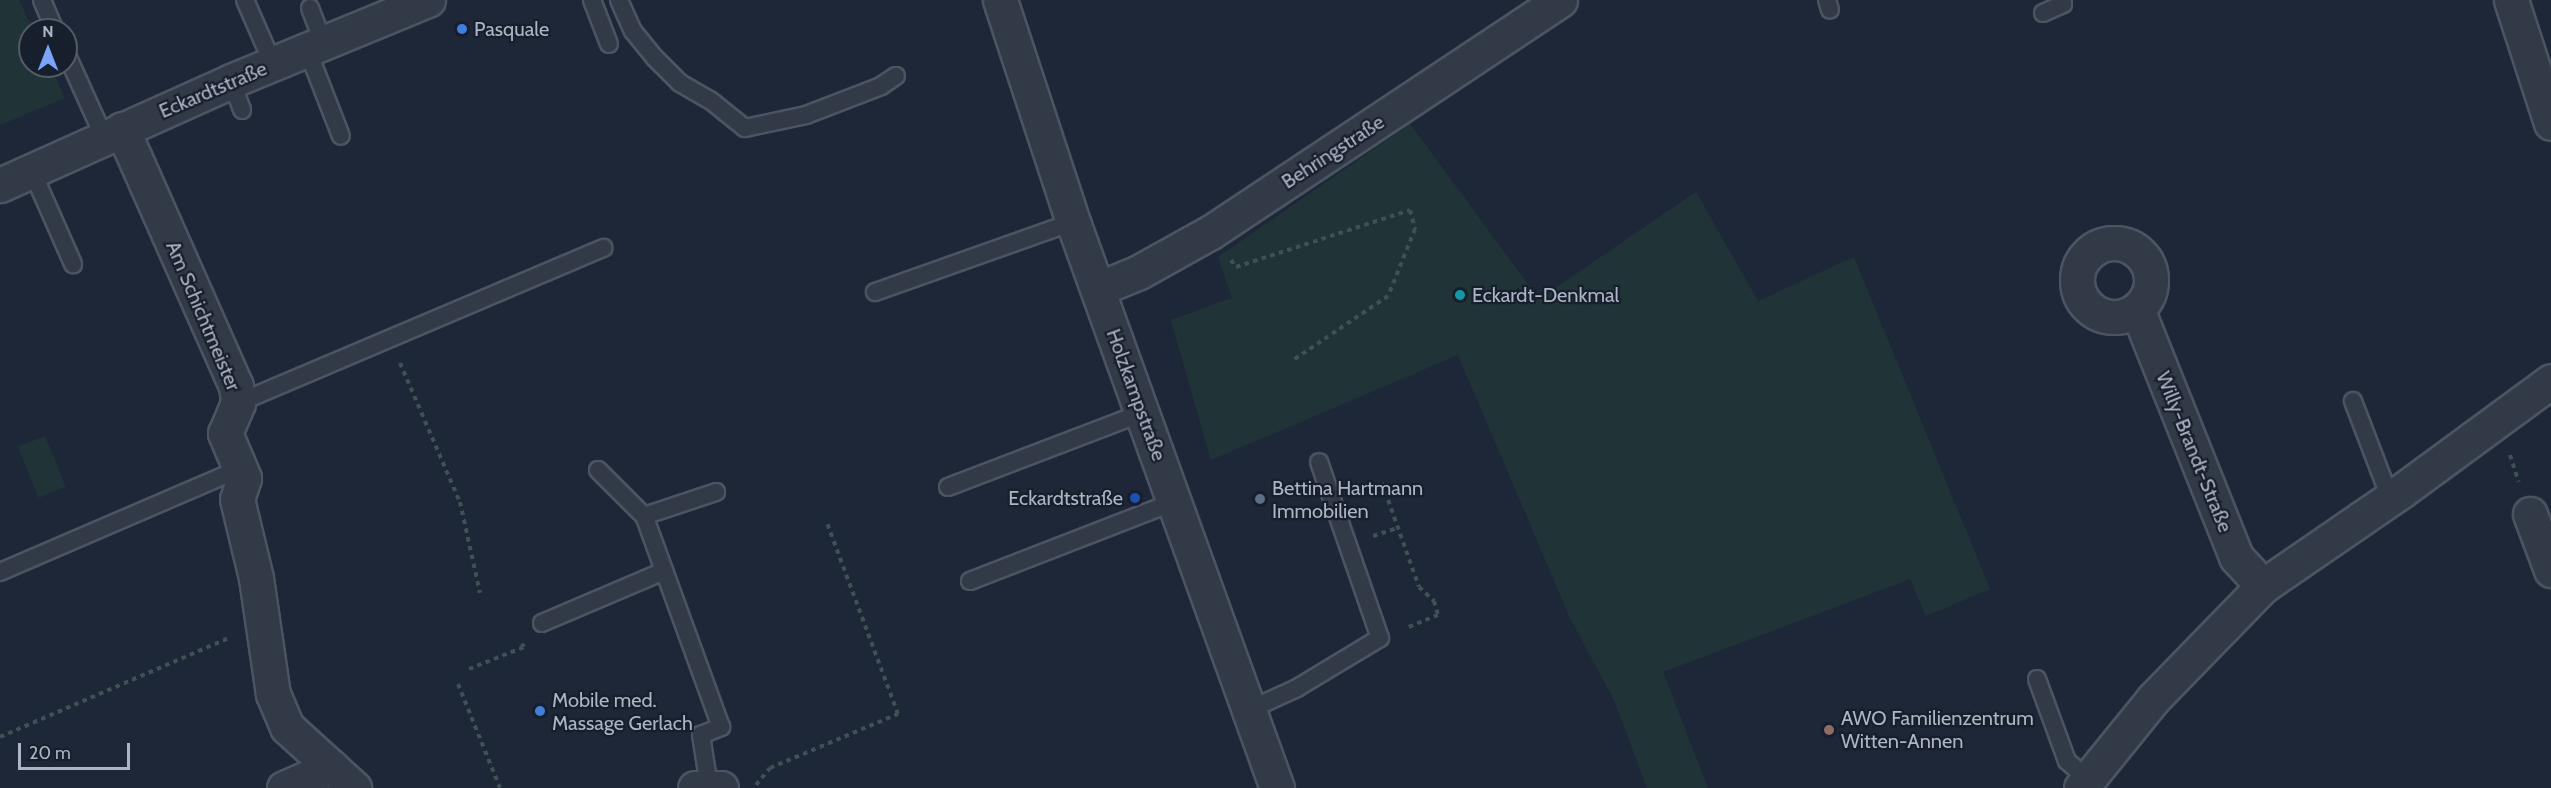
<!DOCTYPE html>
<meta charset="utf-8">
<style>
body{margin:0}
#map{position:relative;width:2551px;height:788px;overflow:hidden;background:#1e2737;font-family:Cabin,sans-serif}
div>[style]{position:absolute}
.green>*{inset:0;background:#203438;transform-origin:0 0}
.path>*{height:4px;margin-top:-2px;transform-origin:0;background:repeating-linear-gradient(90deg,#3e5155 0 4.5px,transparent 0 9px)}
.roads{filter:drop-shadow(2px 0 #4c5463) drop-shadow(-2px 0 #4c5463) drop-shadow(0 2px #4c5463) drop-shadow(0 -2px #4c5463)}
.service>*{height:16px;margin:-8px;padding:0 8px;transform-origin:8px;border-radius:8px;background:#323947}
.minor>*{height:33px;margin:-16.5px;padding:0 16.5px;transform-origin:16.5px;border-radius:16.5px;background:#323947}
.minor>.ring{margin:-16.5px;padding:0;box-sizing:content-box;background:none;border:33px solid #323947;border-radius:50%}
.dots>*{width:16px;height:16px;translate:-50% -50%;box-sizing:border-box;border:3px solid #181f2c;border-radius:50%}
span{translate:-50% -50%;white-space:nowrap;text-align:center;line-height:1.15;-webkit-text-stroke:4.5px #181f2c;paint-order:stroke}
.poi-label{font-size:20px;color:#acb4c5}
.left{translate:0 -50%;text-align:left}
.right{translate:-100% -50%;text-align:right}
.street-label{font-size:20px;color:#acb4c5}
.north{position:absolute;left:18px;top:18px;width:60px;height:60px;box-sizing:border-box;background:#181f2c;border:2px solid #535b69;border-radius:50%;rotate:0deg;font-size:16px;font-weight:700;line-height:24px;text-align:center;color:#acb4c5}
.north::after{content:'';display:block;margin:auto;width:21px;height:27px;background:#79a3fc;clip-path:polygon(50% 0,100% 100%,50% 72%,0 100%)}
.scale{position:absolute;left:18px;top:743px;width:112px;height:27px;box-sizing:border-box;border:3px solid #acb4c5;border-top:0;padding-left:8px;font-size:18px;line-height:21px;white-space:nowrap;color:#acb4c5;-webkit-text-stroke:4px #181f2c;paint-order:stroke}
</style>
<div id="map">
<div class="green">
<i style="clip-path:polygon(0 0,19px 0,33px 30px,30px 30px,30px 66px,50px 66px,65px 98px,0 125px)"></i>
<i style="clip-path:polygon(1410px 124px,1539px 299px,1696px 192px,1758px 301px,1854px 257px,1990px 589px,1926px 616px,1910px 579px,1663px 672px,1708px 788px,1647px 788px,1615px 702px,1570px 618px,1458px 355px,1211px 460px,1171px 320px,1232px 298px,1218px 257px)"></i>
<i style="left:45px;top:436px;width:55px;height:29px;rotate:68deg"></i>
</div>
<div class="path">
<i style="left:1231px;top:260px;width:9px;rotate:54deg"></i>
<i style="left:1236px;top:267px;width:183px;rotate:-18.1deg"></i>
<i style="left:1410px;top:210px;width:20px;rotate:75deg"></i>
<i style="left:1415px;top:229px;width:72px;rotate:111.9deg"></i>
<i style="left:1388px;top:296px;width:115px;rotate:146deg"></i>
<i style="left:400px;top:363px;width:151px;rotate:66.7deg"></i>
<i style="left:460px;top:502px;width:93px;rotate:77.6deg"></i>
<i style="left:2510px;top:455px;width:28px;rotate:72deg"></i>
<i style="left:1382px;top:483px;width:110px;rotate:70.4deg"></i>
<i style="left:1419px;top:587px;width:21px;rotate:43deg"></i>
<i style="left:1434px;top:601px;width:15px;rotate:74deg"></i>
<i style="left:1438px;top:615px;width:35px;rotate:158deg"></i>
<i style="left:1373px;top:536px;width:26px;rotate:-18deg"></i>
<i style="left:469px;top:669px;width:59px;rotate:-21.8deg"></i>
<i style="left:524px;top:647px;width:4px;rotate:-124deg"></i>
<i style="left:458px;top:684px;width:112px;rotate:68deg"></i>
<i style="left:0;top:737px;width:249px;rotate:-23.4deg"></i>
<i style="left:756px;top:785px;width:22px;rotate:-51deg"></i>
<i style="left:770px;top:768px;width:139px;rotate:-22.9deg"></i>
<i style="left:898px;top:714px;width:204px;rotate:-110.4deg"></i>
</div>
<div class="roads">
<div class="service">
<i style="left:42px;top:0;width:33px;rotate:67deg"></i>
<i style="left:245px;top:0;width:70px;rotate:66.4deg"></i>
<i style="left:592px;top:0;width:47px;rotate:68.9deg"></i>
<i style="left:619px;top:0;width:34px;rotate:66deg"></i>
<i style="left:633px;top:31px;width:35px;rotate:51deg"></i>
<i style="left:655px;top:58px;width:35px;rotate:45deg"></i>
<i style="left:680px;top:83px;width:34px;rotate:30deg"></i>
<i style="left:710px;top:100px;width:45px;rotate:38.7deg"></i>
<i style="left:745px;top:128px;width:62px;rotate:-12deg"></i>
<i style="left:806px;top:115px;width:80px;rotate:-21.1deg"></i>
<i style="left:881px;top:86px;width:18px;rotate:-34deg"></i>
<i style="left:1827px;top:0;width:10px;rotate:73deg"></i>
<i style="left:310px;top:8px;width:36px;rotate:69deg"></i>
<i style="left:2043px;top:13px;width:22px;rotate:-24deg"></i>
<i style="left:2063px;top:4px;width:4px;rotate:-104deg"></i>
<i style="left:307px;top:49px;width:93px;rotate:68.7deg"></i>
<i style="left:66px;top:53px;width:92px;rotate:65.7deg"></i>
<i style="left:231px;top:81px;width:31px;rotate:69deg"></i>
<i style="left:32px;top:171px;width:102px;rotate:66.2deg"></i>
<i style="left:875px;top:292px;width:210px;rotate:-19.5deg"></i>
<i style="left:2353px;top:401px;width:104px;rotate:69.1deg"></i>
<i style="left:238px;top:403px;width:397px;rotate:-23deg"></i>
<i style="left:598px;top:470px;width:65px;rotate:45deg"></i>
<i style="left:948px;top:487px;width:208px;rotate:-20.9deg"></i>
<i style="left:0;top:572px;width:260px;rotate:-23.3deg"></i>
<i style="left:970px;top:581px;width:219px;rotate:-21.2deg"></i>
<i style="left:542px;top:623px;width:133px;rotate:-23.1deg"></i>
<i style="left:2037px;top:679px;width:87px;rotate:69.9deg"></i>
<i style="left:2067px;top:761px;width:28px;rotate:41deg"></i>
<i style="left:1249px;top:710px;width:53px;rotate:-24.6deg"></i>
<i style="left:1297px;top:688px;width:97px;rotate:-31.1deg"></i>
<i style="left:1380px;top:638px;width:186px;rotate:-109.1deg"></i>
<i style="left:709px;top:786px;width:52px;rotate:-98.9deg"></i>
<i style="left:701px;top:735px;width:22px;rotate:-22deg"></i>
<i style="left:721px;top:727px;width:225px;rotate:-110deg"></i>
<i style="left:644px;top:516px;width:76px;rotate:-18.4deg"></i>
</div>
<div class="minor">
<i style="left:1000px;top:0;width:234px;rotate:71.8deg"></i>
<i style="left:1073px;top:222px;width:602px;rotate:70.18deg"></i>
<i style="left:2511px;top:0;width:129px;rotate:72deg"></i>
<i style="left:122px;top:129px;width:281px;rotate:66.1deg"></i>
<i style="left:236px;top:386px;width:17px;rotate:83deg"></i>
<i style="left:238px;top:403px;width:33px;rotate:113deg"></i>
<i style="left:225px;top:433px;width:49px;rotate:67.1deg"></i>
<i style="left:244px;top:478px;width:22px;rotate:108deg"></i>
<i style="left:237px;top:499px;width:81px;rotate:76.5deg"></i>
<i style="left:256px;top:578px;width:117px;rotate:81.7deg"></i>
<i style="left:273px;top:694px;width:36px;rotate:67deg"></i>
<i style="left:287px;top:727px;width:91px;rotate:42.3deg"></i>
<i style="left:0;top:185px;width:253px;rotate:-24.2deg"></i>
<i style="left:231px;top:81px;width:213px;rotate:-22.4deg"></i>
<i class="ring" style="left:2077px;top:243px;width:41px;height:41px"></i>
<i style="left:1098px;top:289px;width:44px;rotate:-22.5deg"></i>
<i style="left:1139px;top:272px;width:82px;rotate:-29.1deg"></i>
<i style="left:1211px;top:232px;width:419px;rotate:-33.6deg"></i>
<i style="left:2137px;top:309px;width:267px;rotate:68.2deg"></i>
<i style="left:2236px;top:557px;width:40px;rotate:47deg"></i>
<i style="left:2530px;top:514px;width:60px;rotate:69.4deg"></i>
<i style="left:284px;top:788px;width:52px;rotate:-23.6deg"></i>
<i style="left:695px;top:788px;width:26px"></i>
<i style="left:2081px;top:788px;width:114px;rotate:-51deg"></i>
<i style="left:2153px;top:699px;width:158px;rotate:-45.8deg"></i>
<i style="left:2263px;top:586px;width:166px;rotate:-34.5deg"></i>
<i style="left:2400px;top:492px;width:187px;rotate:-36.3deg"></i>
</div>
</div>
<div class="dots">
<i style="left:462px;top:29px;background:#3f7fe0"></i>
<i style="left:1460px;top:295px;background:#0f9aa8"></i>
<i style="left:1135px;top:498px;background:#1a4fb4"></i>
<i style="left:1260px;top:499px;background:#5c6f8a"></i>
<i style="left:540px;top:711px;background:#3f7fe0"></i>
<i style="left:1829px;top:730px;background:#8d6e63"></i>
</div>
<div class="poi-label">
<span class="left" style="left:474px;top:29px">Pasquale</span>
<span class="left" style="left:1472px;top:295px">Eckardt-Denkmal</span>
<span class="left" style="left:1272px;top:500px">Bettina Hartmann<br>Immobilien</span>
<span class="right" style="left:1123px;top:498px">Eckardtstraße</span>
<span class="left" style="left:552px;top:712px">Mobile med.<br>Massage Gerlach</span>
<span class="left" style="left:1841px;top:730px">AWO Familienzentrum<br>Witten-Annen</span>
</div>
<div class="street-label">
<span style="left:213px;top:90px;rotate:-23deg">Eckardtstraße</span>
<span style="left:1333px;top:152px;rotate:-33deg">Behringstraße</span>
<span style="left:203px;top:316px;rotate:67deg">Am Schichtmeister</span>
<span style="left:1136px;top:395px;rotate:70deg">Holzkampstraße</span>
<span style="left:2194px;top:452px;rotate:68deg">Willy-Brandt-Straße</span>
</div>
<div class="north">N</div>
<div class="scale">20 m</div>
</div>
